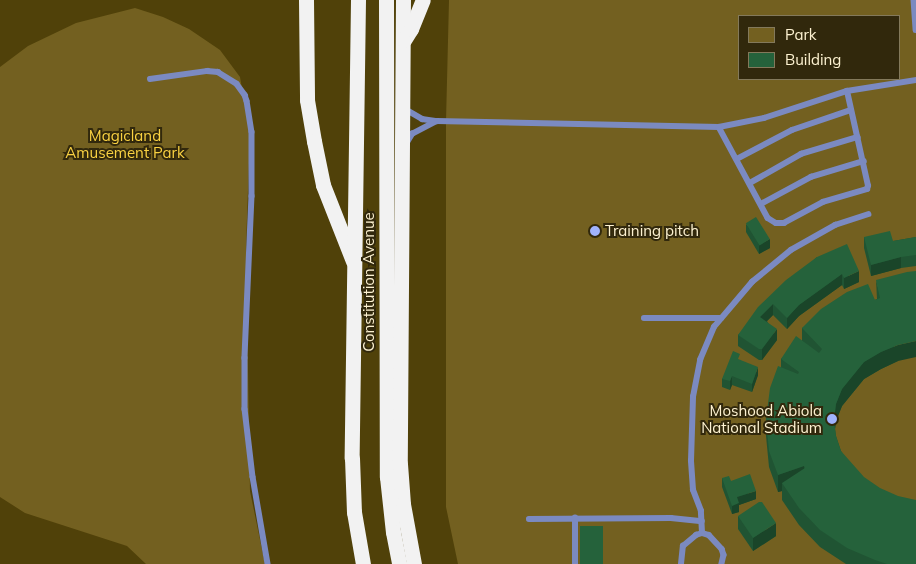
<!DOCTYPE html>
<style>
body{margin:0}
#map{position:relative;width:916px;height:564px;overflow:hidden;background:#504109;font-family:Mulish,sans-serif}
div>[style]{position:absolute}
.green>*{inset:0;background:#736020}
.service>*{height:5.5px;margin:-2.75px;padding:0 2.75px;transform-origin:2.75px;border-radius:2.75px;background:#7b8ac1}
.motorway>*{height:15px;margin:-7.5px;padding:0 7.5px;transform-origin:7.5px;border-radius:7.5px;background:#f2f2f2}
.wall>*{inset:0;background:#205433}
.shaded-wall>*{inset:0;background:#1a4529}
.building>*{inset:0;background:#25623b;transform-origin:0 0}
.dots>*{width:14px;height:14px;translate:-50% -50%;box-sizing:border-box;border:2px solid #31280c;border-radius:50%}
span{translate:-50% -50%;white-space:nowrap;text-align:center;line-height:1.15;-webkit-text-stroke:4px #31280c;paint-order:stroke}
.park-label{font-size:15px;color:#fad242}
.poi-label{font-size:15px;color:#fdf2d1}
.left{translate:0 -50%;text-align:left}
.right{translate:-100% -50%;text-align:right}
.street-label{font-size:15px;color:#fdf2d1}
.legend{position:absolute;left:738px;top:15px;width:162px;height:65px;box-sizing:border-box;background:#31280c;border:1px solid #83795b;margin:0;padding:6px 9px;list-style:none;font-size:15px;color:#fdf2d1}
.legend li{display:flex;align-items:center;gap:10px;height:25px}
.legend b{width:25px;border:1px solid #83795b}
</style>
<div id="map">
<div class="green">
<i style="clip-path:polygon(evenodd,449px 0,916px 0,916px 564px,458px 564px,446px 507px,446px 121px,449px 0,740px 16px,900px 16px,900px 79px,740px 79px,740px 16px)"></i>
<i style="clip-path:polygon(135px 8px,163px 17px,189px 29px,220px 50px,240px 77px,250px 135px,246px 246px,250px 491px,265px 564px,146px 564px,127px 546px,25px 513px,0 497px,0 67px,28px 46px,76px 23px)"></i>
</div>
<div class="service">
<i style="left:914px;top:0;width:30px;rotate:86deg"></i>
<i style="left:150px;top:79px;width:58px;rotate:-8deg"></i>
<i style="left:207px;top:71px;width:11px;rotate:5deg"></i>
<i style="left:218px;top:72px;width:22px;rotate:32deg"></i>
<i style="left:237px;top:84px;width:14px;rotate:54deg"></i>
<i style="left:245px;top:95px;width:6px;rotate:72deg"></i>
<i style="left:247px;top:101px;width:31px;rotate:81deg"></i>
<i style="left:252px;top:132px;width:64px;rotate:90deg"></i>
<i style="left:252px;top:196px;width:162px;rotate:92.5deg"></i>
<i style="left:245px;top:358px;width:51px;rotate:90deg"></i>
<i style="left:245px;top:409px;width:68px;rotate:83.3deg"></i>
<i style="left:253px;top:477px;width:88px;rotate:80.2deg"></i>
<i style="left:405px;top:109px;width:20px;rotate:30deg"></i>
<i style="left:422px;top:119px;width:15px;rotate:8deg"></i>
<i style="left:437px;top:121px;width:282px;rotate:1.2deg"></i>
<i style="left:719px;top:127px;width:46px;rotate:-11.3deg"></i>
<i style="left:764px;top:118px;width:87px;rotate:-18deg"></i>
<i style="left:847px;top:91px;width:70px;rotate:-9.1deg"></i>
<i style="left:719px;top:127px;width:103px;rotate:61.7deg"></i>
<i style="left:768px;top:218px;width:9px;rotate:32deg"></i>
<i style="left:776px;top:223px;width:8px"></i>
<i style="left:784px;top:223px;width:44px;rotate:-28.3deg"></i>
<i style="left:823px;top:202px;width:46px;rotate:-16.5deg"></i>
<i style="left:867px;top:189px;width:3px;rotate:-72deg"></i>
<i style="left:868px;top:186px;width:97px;rotate:-102.5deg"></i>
<i style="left:406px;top:144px;width:12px;rotate:-59deg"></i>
<i style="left:412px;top:134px;width:26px;rotate:-28deg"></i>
<i style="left:737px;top:159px;width:62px;rotate:-27.8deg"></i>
<i style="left:792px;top:130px;width:62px;rotate:-18.7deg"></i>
<i style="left:750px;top:183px;width:59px;rotate:-29.6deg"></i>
<i style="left:801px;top:154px;width:59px;rotate:-16.6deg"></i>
<i style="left:761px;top:204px;width:57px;rotate:-28.4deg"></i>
<i style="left:811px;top:177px;width:55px;rotate:-16.8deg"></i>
<i style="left:644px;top:318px;width:77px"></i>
<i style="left:529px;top:519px;width:142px;rotate:-0.4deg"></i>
<i style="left:671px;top:518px;width:31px;rotate:6deg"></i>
<i style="left:702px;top:533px;width:7px;rotate:16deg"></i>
<i style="left:709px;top:535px;width:19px;rotate:47deg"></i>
<i style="left:722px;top:549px;width:6px;rotate:72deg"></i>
<i style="left:724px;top:555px;width:9px;rotate:103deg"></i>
<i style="left:575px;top:564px;width:46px;rotate:-90deg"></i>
<i style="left:681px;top:564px;width:18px;rotate:-84deg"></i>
<i style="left:683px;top:546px;width:17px;rotate:-40deg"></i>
<i style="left:696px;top:535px;width:6px;rotate:-18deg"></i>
<i style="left:702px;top:533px;width:22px;rotate:-93deg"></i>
<i style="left:701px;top:511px;width:22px;rotate:-111deg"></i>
<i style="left:693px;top:490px;width:29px;rotate:-94deg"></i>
<i style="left:691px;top:461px;width:64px;rotate:-88.2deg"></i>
<i style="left:693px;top:397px;width:38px;rotate:-79deg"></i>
<i style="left:700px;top:360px;width:36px;rotate:-67deg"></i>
<i style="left:714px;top:327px;width:59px;rotate:-49.8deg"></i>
<i style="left:752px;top:282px;width:50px;rotate:-39.4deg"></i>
<i style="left:791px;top:250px;width:51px;rotate:-29.6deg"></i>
<i style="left:835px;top:225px;width:35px;rotate:-18deg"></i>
</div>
<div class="motorway">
<i style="left:306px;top:0;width:100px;rotate:89.4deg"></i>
<i style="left:307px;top:100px;width:42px;rotate:80.3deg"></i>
<i style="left:314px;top:141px;width:45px;rotate:78.4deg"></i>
<i style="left:323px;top:185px;width:82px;rotate:68.5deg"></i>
<i style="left:358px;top:0;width:458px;rotate:90.8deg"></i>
<i style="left:352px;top:458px;width:54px;rotate:87.9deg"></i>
<i style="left:354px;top:512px;width:53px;rotate:80.2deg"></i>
<i style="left:386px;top:0;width:477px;rotate:89.9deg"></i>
<i style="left:387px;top:477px;width:55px;rotate:83.8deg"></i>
<i style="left:393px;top:532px;width:33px;rotate:79deg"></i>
<i style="left:403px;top:0;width:464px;rotate:90.4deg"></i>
<i style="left:400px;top:464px;width:40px;rotate:85.7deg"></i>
<i style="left:403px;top:504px;width:61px;rotate:79.6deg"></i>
<i style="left:404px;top:40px;width:13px;rotate:-58deg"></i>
<i style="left:411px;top:29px;width:31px;rotate:-68deg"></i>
</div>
<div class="wall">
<i style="clip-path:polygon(746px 224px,770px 248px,759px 254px,746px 232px)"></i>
<i style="clip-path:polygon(864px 237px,893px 241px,916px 237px,916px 266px,901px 268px,871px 276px,864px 248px)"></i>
<i style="clip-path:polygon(817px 257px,859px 282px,844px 289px,842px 285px,799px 316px,787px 329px,773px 315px,767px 321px,777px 340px,762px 360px,759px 360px,738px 346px,738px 335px)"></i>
<i style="clip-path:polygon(876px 280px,898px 361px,881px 369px,864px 379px,842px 406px,836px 421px,835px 429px,836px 436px,841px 451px,916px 564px,846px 564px,820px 547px,799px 525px,782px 500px,782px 491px,778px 492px,769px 467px,766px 436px,766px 419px,781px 367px,781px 359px,802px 341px,802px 328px,877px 299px)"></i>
<i style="clip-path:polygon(740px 360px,758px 375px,752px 392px,732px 385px,730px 390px,722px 387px,722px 379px)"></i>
<i style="clip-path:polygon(722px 478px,731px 481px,756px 499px,739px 505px,739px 512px,732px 514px,722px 487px)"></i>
<i style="clip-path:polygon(738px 516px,776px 536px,753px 551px,738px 529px)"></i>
</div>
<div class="shaded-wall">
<i style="clip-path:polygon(770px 239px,770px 248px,759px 254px,759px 245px)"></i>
<i style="clip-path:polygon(901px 257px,901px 268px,871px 276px,871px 265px)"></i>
<i style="clip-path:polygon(859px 271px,859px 282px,844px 289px,844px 278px)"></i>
<i style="clip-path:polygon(842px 274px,842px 285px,799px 316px,787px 329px,787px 318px,799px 305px)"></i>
<i style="clip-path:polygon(773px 304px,773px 315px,760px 328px,760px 317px)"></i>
<i style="clip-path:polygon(777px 329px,777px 340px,762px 360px,762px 349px)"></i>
<i style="clip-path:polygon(916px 341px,916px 357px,898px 361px,881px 369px,864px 379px,842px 406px,836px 421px,834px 437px,834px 420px,836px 404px,842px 389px,864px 362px,881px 352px,898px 345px)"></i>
<i style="clip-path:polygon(758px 367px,758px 375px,752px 392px,752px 384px)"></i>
<i style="clip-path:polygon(732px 376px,732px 385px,730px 390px,730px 381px)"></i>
<i style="clip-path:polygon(804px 466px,804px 483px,782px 483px,782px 491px,778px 492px,778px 475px)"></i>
<i style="clip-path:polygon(756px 491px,756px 499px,739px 505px,739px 512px,732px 514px,732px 506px,737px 497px)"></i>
<i style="clip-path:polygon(776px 523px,776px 536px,753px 551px,753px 538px)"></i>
</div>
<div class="building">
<i style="left:756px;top:217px;width:26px;height:12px;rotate:58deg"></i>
<i style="clip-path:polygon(890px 231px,893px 241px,916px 237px,916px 255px,901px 257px,871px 265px,864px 237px)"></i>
<i style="clip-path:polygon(847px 244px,859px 271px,844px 278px,842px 274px,799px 305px,787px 318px,773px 304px,760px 317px,777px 329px,762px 349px,759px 349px,738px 335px,758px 307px,786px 280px,817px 257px)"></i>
<i style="clip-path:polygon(916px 271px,916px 341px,898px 345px,881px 352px,864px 362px,842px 389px,836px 404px,834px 420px,836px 436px,841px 451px,864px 477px,880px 488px,898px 496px,916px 500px,916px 564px,887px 564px,875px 560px,847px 548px,820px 530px,799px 508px,782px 483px,805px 468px,804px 466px,778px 475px,769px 451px,766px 419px,770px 388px,778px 366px,798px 374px,799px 372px,781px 359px,796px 336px,819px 353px,822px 349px,802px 328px,821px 309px,847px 292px,868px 284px,875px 300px,880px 298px,876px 280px,907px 272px)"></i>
<i style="clip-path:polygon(733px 351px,740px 354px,738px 359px,758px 367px,752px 384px,732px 376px,730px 381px,722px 379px)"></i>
<i style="clip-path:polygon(750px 474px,756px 491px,737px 497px,739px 503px,732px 506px,722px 478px,729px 476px,731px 481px)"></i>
<i style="clip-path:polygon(759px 502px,762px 502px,776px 523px,753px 538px,738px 516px)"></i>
<i style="left:580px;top:526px;width:23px;height:38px"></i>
</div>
<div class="dots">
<i style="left:595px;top:231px;background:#a0b3fd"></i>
<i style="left:832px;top:419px;background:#a0b3fd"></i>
</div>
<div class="park-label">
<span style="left:125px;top:144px">Magicland<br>Amusement Park</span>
</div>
<div class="poi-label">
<span class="left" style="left:605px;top:231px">Training pitch</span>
<span class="right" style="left:822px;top:419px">Moshood Abiola<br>National Stadium</span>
</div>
<div class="street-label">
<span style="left:369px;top:282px;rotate:-90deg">Constitution Avenue</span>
</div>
<ul class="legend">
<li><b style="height:14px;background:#736020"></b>Park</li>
<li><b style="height:14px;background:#25623b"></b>Building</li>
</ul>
</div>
